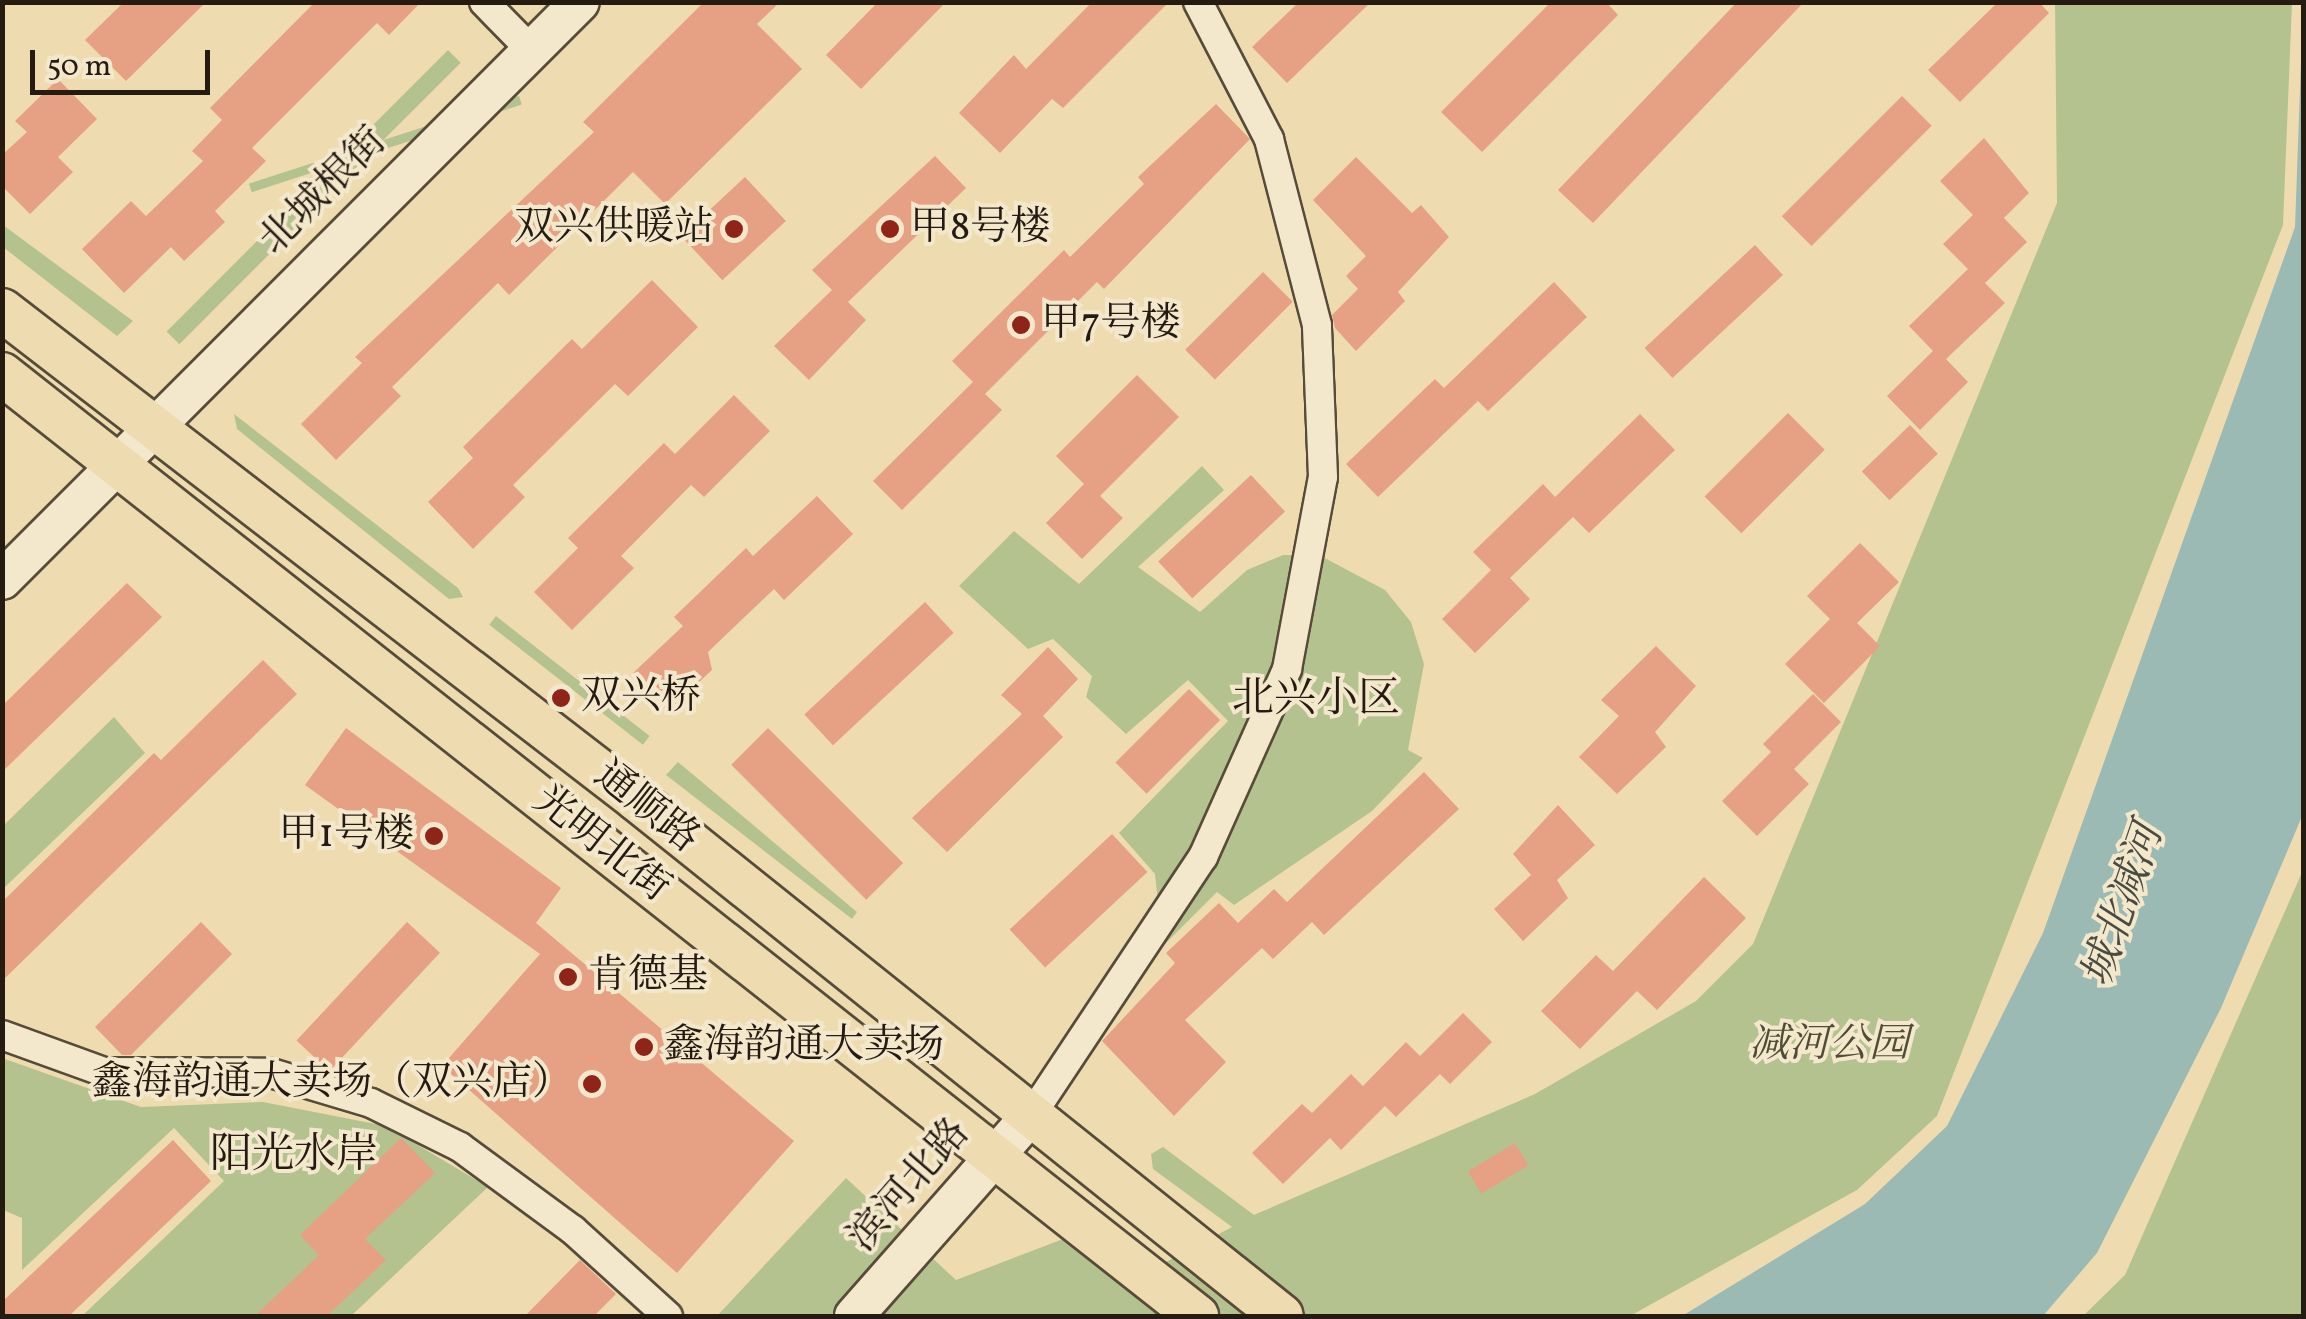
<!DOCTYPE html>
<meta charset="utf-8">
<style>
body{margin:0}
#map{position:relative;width:2306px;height:1319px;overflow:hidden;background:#eedcb0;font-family:Vollkorn,"Noto Serif SC",serif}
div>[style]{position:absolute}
.green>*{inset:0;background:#b4c28f;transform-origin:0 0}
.water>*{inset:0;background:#9cbab4}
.building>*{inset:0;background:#e6a083;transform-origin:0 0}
.roads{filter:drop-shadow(2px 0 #574b39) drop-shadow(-2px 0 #574b39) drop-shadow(0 2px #574b39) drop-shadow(0 -2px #574b39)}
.street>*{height:28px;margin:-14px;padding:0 14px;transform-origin:14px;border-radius:14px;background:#f4e8cc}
.secondary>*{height:38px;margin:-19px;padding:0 19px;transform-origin:19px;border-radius:19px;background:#f4e8cc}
.primary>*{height:42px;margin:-21px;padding:0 21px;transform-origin:21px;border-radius:21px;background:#eedcb0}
.dots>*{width:28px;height:28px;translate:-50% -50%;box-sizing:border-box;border:5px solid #f4e8cc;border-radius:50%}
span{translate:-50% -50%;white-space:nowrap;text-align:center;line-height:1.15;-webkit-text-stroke:8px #f4e8cc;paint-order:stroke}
.street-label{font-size:40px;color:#251b11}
.poi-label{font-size:40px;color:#251b11}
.right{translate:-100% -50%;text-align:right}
.left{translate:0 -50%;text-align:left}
.park-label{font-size:40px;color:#504d37;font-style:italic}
.neighbourhood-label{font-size:42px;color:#251b11}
.water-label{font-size:42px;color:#494b42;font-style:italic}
.frame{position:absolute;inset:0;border:5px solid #251b11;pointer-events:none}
.scale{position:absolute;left:30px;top:50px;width:180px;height:45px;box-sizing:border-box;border:5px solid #251b11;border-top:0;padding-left:12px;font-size:30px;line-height:35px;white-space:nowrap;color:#251b11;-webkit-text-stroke:8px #f4e8cc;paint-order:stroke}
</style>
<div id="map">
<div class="green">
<i style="clip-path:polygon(2055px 3px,2292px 3px,2283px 225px,1937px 1116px,1857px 1190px,1630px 1316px,717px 1316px,846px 1178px,956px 1280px,1071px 1236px,1130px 1281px,1232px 1227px,1153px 1169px,1151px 1154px,1163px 1147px,1254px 1215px,1535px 1094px,1696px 1001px,1753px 944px,2057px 203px)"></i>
<i style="left:448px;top:50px;width:18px;height:398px;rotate:45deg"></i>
<i style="left:519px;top:96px;width:9px;height:284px;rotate:72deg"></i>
<i style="clip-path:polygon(2px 225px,3px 225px,133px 321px,117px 336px,3px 247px)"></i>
<i style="clip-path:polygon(234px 414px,458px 588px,463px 597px,449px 599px,237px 429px)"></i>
<i style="clip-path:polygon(1202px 466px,1224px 490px,1138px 567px,1200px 612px,1247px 570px,1283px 555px,1319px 555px,1385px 590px,1411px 622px,1424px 664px,1408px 750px,1423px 758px,1372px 811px,1234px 905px,1217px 892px,1163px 946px,1155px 874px,1119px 833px,1228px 721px,1188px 680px,1126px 734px,1086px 697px,1092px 676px,1053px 639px,1028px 649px,959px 586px,1014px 531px,1079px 584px)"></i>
<i style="left:496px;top:616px;width:195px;height:11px;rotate:38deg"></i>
<i style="clip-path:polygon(114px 717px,145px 753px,3px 889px,3px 826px)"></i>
<i style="clip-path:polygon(678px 762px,857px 912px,852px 919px,666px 775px)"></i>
<i style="clip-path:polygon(2303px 870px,2303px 1316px,2083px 1316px,2125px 1275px)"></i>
<i style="clip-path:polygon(2px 1058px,141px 1107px,263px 1102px,386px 1126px,488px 1187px,351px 1316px,82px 1316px,224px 1181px,174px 1128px,22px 1270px,22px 1218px,3px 1210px)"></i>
</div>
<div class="water">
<i style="clip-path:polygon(2303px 5px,2303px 814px,2221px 1008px,2097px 1253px,2043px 1316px,1682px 1316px,1865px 1204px,1947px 1126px,2043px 933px,2295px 227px)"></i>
</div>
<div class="building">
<i style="clip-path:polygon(124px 2px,206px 2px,126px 81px,85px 40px)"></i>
<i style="clip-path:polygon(315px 2px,421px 2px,389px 35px,377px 23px,252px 148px,266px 161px,215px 211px,225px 222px,184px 261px,171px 247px,124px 293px,82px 249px,131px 201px,146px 216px,203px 161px,192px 151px,222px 120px,210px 108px)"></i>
<i style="clip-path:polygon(704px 2px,780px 2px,757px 24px,802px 69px,665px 204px,633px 172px,509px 295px,498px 283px,392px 387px,401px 396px,336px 460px,301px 424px,362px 363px,355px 357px,594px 132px,583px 122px)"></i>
<i style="clip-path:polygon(878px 2px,946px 2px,861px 89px,826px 55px)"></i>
<i style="clip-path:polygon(1092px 2px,1169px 2px,1063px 108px,1052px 99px,1000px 153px,959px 113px,1014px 55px,1026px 69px)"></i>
<i style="clip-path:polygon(1299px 2px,1371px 2px,1287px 83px,1252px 47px)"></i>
<i style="clip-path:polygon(1551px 2px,1606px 2px,1618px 15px,1482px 152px,1441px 112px)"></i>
<i style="clip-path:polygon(1737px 2px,1804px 2px,1593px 223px,1558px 190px)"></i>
<i style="clip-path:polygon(1998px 2px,2039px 2px,2049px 13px,1960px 102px,1928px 70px)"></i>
<i style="clip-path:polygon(58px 79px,97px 119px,58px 157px,73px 172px,30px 214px,2px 186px,2px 155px,27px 132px,15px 121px)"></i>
<i style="left:1902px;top:96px;width:42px;height:170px;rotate:45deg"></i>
<i style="clip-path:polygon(1216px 104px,1250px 139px,1104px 289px,1097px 282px,985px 394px,1002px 410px,902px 510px,873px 481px,973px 382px,952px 361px,1064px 250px,1070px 257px,1144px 184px,1138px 177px)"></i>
<i style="clip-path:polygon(1984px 138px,2029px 193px,2004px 218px,2027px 242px,1985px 283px,2005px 303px,1946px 359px,1968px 382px,1920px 430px,1887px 396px,1933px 351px,1909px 326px,1968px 269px,1943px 244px,1973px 215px,1940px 181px)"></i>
<i style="clip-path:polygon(935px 156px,966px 188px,848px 302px,866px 320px,809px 380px,774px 346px,832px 290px,812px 270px)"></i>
<i style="clip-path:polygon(1356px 157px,1412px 213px,1421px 205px,1449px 237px,1398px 292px,1405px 301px,1356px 351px,1335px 328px,1332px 315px,1358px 289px,1346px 276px,1366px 256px,1313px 200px)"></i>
<i style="left:745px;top:177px;width:60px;height:87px;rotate:47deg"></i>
<i style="left:1755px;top:245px;width:41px;height:151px;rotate:47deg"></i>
<i style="left:1263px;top:272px;width:42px;height:110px;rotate:45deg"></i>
<i style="clip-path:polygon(652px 280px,698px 327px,628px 396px,615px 384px,513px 485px,525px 497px,473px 549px,428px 502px,473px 458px,463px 447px,572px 339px,582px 349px)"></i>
<i style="clip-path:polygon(1554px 282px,1587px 317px,1488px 411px,1478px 401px,1378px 497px,1346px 464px,1435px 379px,1444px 388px)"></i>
<i style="clip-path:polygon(1137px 375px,1179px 417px,1100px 496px,1123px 518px,1082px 559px,1046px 523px,1084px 484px,1056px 456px)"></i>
<i style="clip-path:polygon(734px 395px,770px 431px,704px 497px,691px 485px,621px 556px,634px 568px,572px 630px,534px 592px,578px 548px,568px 538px,664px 443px,675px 454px)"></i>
<i style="left:1788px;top:413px;width:52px;height:118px;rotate:45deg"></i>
<i style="clip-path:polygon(1640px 414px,1675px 450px,1589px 533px,1573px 517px,1510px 578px,1530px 599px,1475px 653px,1442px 619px,1491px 570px,1473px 552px,1543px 484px,1555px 497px)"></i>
<i style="left:1910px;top:425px;width:40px;height:67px;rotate:46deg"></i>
<i style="left:1251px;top:475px;width:50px;height:127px;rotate:47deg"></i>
<i style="clip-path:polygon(817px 496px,853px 534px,784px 600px,774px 589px,708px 652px,712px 670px,668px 711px,633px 673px,683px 626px,674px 617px,746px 548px,753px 556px)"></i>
<i style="clip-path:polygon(1860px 543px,1899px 582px,1857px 623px,1880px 646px,1824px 703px,1785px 664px,1830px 619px,1807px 596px)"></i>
<i style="clip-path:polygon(127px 583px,162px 617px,2px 772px,2px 706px)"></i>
<i style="left:925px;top:602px;width:42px;height:165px;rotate:47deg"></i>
<i style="clip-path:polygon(1656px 646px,1696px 686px,1655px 732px,1666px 747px,1617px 794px,1579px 757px,1619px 716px,1601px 700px)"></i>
<i style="clip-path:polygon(1048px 647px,1078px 679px,1043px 716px,1063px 737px,947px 852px,912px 818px,1022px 714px,1001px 695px)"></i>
<i style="clip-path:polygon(263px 660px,297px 694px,2px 981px,2px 902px,154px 753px,161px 760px)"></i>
<i style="left:1189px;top:689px;width:44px;height:104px;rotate:45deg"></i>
<i style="clip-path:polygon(1813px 694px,1841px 722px,1794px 769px,1809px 784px,1757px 836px,1722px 801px,1771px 752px,1763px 744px)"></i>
<i style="clip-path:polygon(346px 728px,561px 888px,536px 923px,794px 1141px,677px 1273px,442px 1066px,540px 954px,305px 785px)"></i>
<i style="left:768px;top:728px;width:191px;height:52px;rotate:45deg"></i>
<i style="clip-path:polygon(1424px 772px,1459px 809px,1324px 935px,1312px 922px,1273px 959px,1262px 948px,1185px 1020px,1226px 1062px,1174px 1116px,1102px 1041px,1175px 963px,1166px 953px,1219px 903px,1238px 923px,1274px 889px,1287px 902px)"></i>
<i style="clip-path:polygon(1558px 805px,1595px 845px,1557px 880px,1568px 898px,1523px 941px,1494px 909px,1531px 875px,1513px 854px)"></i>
<i style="left:1112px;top:834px;width:52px;height:140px;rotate:47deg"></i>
<i style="clip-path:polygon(1704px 877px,1746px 918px,1657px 1010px,1637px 991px,1580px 1049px,1541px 1011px,1596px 955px,1613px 971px)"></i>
<i style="clip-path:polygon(201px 922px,232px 954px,131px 1055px,122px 1055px,95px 1027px)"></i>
<i style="left:407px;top:922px;width:45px;height:162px;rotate:43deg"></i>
<i style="clip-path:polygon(1463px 1013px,1492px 1042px,1450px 1084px,1440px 1074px,1396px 1117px,1385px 1106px,1341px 1150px,1330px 1138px,1283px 1184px,1252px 1153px,1302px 1104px,1312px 1113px,1351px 1074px,1363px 1086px,1406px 1042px,1420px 1056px)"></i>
<i style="clip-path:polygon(401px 1138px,435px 1173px,365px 1239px,386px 1260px,327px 1316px,255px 1316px,319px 1255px,300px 1235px)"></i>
<i style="clip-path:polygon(173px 1140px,211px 1181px,69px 1316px,2px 1316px,2px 1302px)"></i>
<i style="left:1515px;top:1143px;width:26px;height:55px;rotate:59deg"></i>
<i style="clip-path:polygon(580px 1260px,616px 1294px,594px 1316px,525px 1316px)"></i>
</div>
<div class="roads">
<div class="street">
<i style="left:484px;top:2px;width:67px;rotate:45.6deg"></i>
<i style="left:2px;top:1035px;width:109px;rotate:19.9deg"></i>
<i style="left:104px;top:1072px;width:167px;rotate:0.3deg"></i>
<i style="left:271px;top:1073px;width:104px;rotate:16.7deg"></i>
<i style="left:371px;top:1103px;width:99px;rotate:26.3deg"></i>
<i style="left:460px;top:1147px;width:140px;rotate:36.3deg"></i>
<i style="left:573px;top:1230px;width:128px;rotate:42.2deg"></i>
<i style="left:1032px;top:1114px;width:309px;rotate:-56.4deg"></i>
<i style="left:1203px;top:857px;width:206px;rotate:-65.9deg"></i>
<i style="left:1287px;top:669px;width:195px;rotate:-79.4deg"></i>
<i style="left:1323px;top:477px;width:152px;rotate:-92.3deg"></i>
<i style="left:1317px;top:325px;width:192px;rotate:-104.5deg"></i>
<i style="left:1269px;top:139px;width:154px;rotate:-117.4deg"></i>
</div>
<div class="secondary">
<i style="left:2px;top:580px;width:817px;rotate:-45deg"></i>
<i style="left:854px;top:1316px;width:269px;rotate:-48.6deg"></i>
</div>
<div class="primary">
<i style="left:2px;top:310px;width:801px;rotate:37.64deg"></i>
<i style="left:636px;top:799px;width:827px;rotate:38.67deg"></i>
<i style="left:2px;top:374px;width:1522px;rotate:38.25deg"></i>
</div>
</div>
<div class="dots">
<i style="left:734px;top:229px;background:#8f2418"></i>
<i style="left:890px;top:229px;background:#8f2418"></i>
<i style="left:1021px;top:325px;background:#8f2418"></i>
<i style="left:561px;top:698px;background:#8f2418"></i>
<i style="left:434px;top:836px;background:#8f2418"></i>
<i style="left:568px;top:977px;background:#8f2418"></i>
<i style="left:644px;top:1047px;background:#8f2418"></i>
<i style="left:592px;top:1084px;background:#8f2418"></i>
</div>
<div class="street-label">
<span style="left:324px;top:192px;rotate:-45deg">北城根街</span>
<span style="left:646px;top:808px;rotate:38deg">通顺路</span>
<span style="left:601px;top:845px;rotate:38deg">光明北街</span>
<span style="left:910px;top:1186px;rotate:-49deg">滨河北路</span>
</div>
<div class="poi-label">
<span class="right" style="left:714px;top:229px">双兴供暖站</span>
<span class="left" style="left:910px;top:229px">甲8号楼</span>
<span class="left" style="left:1041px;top:325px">甲7号楼</span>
<span class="left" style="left:581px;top:698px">双兴桥</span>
<span class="right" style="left:414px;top:836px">甲1号楼</span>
<span class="left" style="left:588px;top:977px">肯德基</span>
<span class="left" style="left:664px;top:1047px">鑫海韵通大卖场</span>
<span class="right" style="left:572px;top:1084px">鑫海韵通大卖场（双兴店）</span>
</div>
<div class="park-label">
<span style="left:1829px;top:1046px">减河公园</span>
</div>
<div class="neighbourhood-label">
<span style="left:1316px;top:701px">北兴小区</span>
<span style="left:294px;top:1157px">阳光水岸</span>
</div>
<div class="water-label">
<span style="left:2125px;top:906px;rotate:-71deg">城北减河</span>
</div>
<div class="frame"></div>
<div class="scale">50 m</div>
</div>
